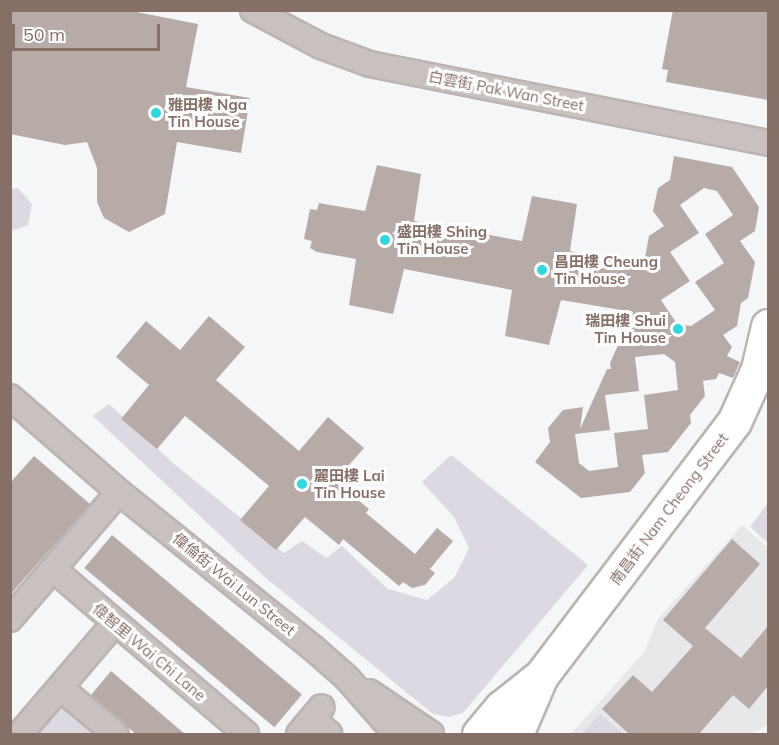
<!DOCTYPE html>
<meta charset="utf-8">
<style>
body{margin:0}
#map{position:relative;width:779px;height:745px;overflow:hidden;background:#f5f6f8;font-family:Mulish,"Noto Sans TC",sans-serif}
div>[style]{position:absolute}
.built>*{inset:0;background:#e8e7e9}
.green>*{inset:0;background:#dcd9e2}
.building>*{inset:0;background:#b7aba8;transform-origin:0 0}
.roads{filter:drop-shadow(2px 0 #bcb4b1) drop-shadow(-2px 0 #bcb4b1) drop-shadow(0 2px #bcb4b1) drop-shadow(0 -2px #bcb4b1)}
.street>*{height:24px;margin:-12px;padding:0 12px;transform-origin:12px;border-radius:12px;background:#c8c1bf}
.secondary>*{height:33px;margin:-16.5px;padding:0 16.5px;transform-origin:16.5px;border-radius:16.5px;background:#fff}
.dots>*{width:16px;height:16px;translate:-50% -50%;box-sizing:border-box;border:3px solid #fff;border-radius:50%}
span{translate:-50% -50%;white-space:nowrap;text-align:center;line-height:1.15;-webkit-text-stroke:6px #fff;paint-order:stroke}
.street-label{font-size:15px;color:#866f67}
.poi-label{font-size:15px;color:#866f67;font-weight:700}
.left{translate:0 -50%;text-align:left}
.right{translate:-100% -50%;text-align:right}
.frame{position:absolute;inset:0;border:12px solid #866f67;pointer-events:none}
.scale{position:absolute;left:12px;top:24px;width:148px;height:27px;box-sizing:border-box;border:3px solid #866f67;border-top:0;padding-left:8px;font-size:18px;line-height:21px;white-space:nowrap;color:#866f67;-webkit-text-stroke:4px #fff;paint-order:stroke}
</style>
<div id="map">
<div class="built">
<i style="clip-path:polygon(742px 525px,768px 548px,768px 725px,750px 734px,571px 734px,645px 651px,658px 619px)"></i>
</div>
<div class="green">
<i style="clip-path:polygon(18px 188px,32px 204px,28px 225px,11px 231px,11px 189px)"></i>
<i style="clip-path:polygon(109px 404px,174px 464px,284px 553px,302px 541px,326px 558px,342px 546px,388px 589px,427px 600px,454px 578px,469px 548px,454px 517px,422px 482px,451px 455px,588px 565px,463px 713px,449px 717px,433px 714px,267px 579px,93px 416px)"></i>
<i style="clip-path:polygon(768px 503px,768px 543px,750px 527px)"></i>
<i style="clip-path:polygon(66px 699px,108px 734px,36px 734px)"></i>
<i style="clip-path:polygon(600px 714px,624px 734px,581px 734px)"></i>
</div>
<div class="building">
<i style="clip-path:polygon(10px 10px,126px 10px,198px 24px,186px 87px,250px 98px,241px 153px,177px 142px,165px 214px,129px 232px,104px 218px,97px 202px,97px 168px,87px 142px,65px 145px,10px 134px)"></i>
<i style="clip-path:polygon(673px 10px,768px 10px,768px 100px,666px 82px,668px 70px,662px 69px)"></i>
<i style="clip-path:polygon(evenodd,674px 156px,732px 167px,759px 207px,755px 231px,740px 241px,755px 262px,748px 298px,741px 303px,737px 326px,723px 335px,732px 347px,727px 356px,740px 362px,733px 378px,719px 373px,716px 379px,703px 381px,705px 396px,690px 415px,691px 423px,668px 452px,642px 455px,645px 473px,630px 492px,581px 498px,535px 462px,550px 442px,548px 428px,563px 410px,583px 407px,580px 429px,607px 369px,611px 369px,610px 363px,633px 312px,561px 300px,549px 345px,505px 336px,512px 290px,404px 269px,393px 314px,349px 305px,356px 259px,317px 252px,310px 248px,312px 241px,304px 239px,310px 209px,317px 210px,319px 203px,365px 211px,377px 165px,421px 174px,414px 221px,522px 241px,532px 196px,577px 204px,570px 251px,643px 268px,649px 236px,664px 226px,653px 211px,658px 188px,670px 180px,674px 156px,704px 188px,717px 191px,733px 215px,705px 234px,724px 263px,695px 282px,715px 310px,691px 326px,677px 324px,661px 300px,690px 281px,670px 252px,699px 233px,680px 205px,704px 188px,674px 156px,664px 354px,675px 362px,678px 390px,644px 395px,648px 429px,614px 433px,618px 467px,589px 471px,579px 463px,575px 434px,610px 430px,605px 395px,639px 391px,635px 357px,664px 354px)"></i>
<i style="clip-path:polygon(209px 316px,245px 347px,216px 380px,299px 451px,328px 417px,364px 448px,335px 481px,369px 509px,366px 513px,415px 554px,437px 528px,453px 541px,430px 569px,435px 573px,425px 585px,412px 588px,403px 582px,399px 586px,343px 539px,339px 545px,305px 517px,276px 550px,240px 520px,269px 486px,219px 444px,185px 416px,157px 449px,121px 419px,149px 385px,116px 357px,146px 321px,180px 350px)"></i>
<i style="clip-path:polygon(34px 456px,90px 504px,10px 595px,10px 483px)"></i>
<i style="left:112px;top:535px;width:248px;height:43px;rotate:40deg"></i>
<i style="clip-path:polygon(732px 539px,760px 564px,705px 628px,741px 658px,768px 626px,768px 686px,749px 709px,733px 695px,698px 735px,630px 735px,602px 709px,633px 675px,652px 692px,693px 646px,663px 620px)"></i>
<i style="clip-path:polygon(111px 671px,186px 735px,137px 735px,91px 695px)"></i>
</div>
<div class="roads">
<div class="street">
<i style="left:253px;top:10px;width:77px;rotate:27.9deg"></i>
<i style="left:321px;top:46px;width:52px;rotate:20.2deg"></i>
<i style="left:370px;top:64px;width:406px;rotate:11.2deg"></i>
<i style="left:10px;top:397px;width:145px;rotate:41.1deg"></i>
<i style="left:119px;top:492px;width:249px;rotate:38.8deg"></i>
<i style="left:313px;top:648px;width:45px;rotate:41.4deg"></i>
<i style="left:347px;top:678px;width:74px;rotate:48.8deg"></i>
<i style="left:53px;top:569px;width:254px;rotate:40.5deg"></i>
<i style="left:10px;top:619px;width:167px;rotate:-49.4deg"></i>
<i style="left:60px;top:688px;width:72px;rotate:39.4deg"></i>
<i style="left:369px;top:692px;width:75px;rotate:34.1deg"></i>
<i style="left:312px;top:719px;width:23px;rotate:41deg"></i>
<i style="left:20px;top:734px;width:145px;rotate:-49.5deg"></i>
<i style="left:299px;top:734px;width:35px;rotate:-50deg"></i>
</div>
<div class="secondary">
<i style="left:479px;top:734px;width:34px;rotate:-50deg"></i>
<i style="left:501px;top:708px;width:51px;rotate:-38.7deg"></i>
<i style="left:541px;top:676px;width:319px;rotate:-52.8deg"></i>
<i style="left:734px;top:422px;width:58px;rotate:-65.6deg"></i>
<i style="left:758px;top:369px;width:44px;rotate:-76.9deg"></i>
<i style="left:516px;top:734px;width:61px;rotate:-66.8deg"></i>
</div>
</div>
<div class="dots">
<i style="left:156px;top:113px;background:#2dd8e0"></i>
<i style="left:385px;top:240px;background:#2dd8e0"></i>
<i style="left:542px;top:270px;background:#2dd8e0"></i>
<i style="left:678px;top:329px;background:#2dd8e0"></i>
<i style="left:302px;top:484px;background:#2dd8e0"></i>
</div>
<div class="street-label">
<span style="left:506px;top:91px;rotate:11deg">白雲街 Pak Wan Street</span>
<span style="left:669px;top:509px;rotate:-53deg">南昌街 Nam Cheong Street</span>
<span style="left:234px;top:584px;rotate:39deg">偉倫街 Wai Lun Street</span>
<span style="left:149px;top:652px;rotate:40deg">偉智里 Wai Chi Lane</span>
</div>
<div class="poi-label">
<span class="left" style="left:168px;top:113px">雅田樓 Nga<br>Tin House</span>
<span class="left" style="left:397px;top:240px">盛田樓 Shing<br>Tin House</span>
<span class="left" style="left:554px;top:270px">昌田樓 Cheung<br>Tin House</span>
<span class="right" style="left:666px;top:329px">瑞田樓 Shui<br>Tin House</span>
<span class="left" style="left:314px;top:484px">麗田樓 Lai<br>Tin House</span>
</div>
<div class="frame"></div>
<div class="scale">50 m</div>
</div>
